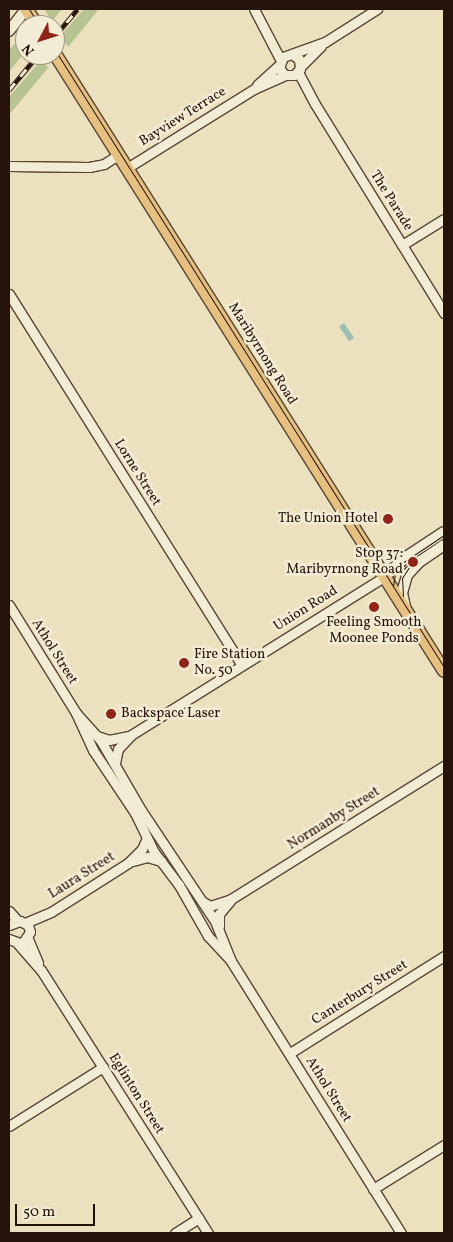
<!DOCTYPE html>
<style>
body{margin:0}
#map{position:relative;width:453px;height:1242px;overflow:hidden;background:#ece1bf;font-family:Vollkorn,serif}
div>[style]{position:absolute}
.green>*{inset:0;background:#b8c392}
.water>*{inset:0;background:#99beb2;transform-origin:0 0}
.roads{filter:drop-shadow(1px 0 #574636) drop-shadow(-1px 0 #574636) drop-shadow(0 1px #574636) drop-shadow(0 -1px #574636)}
.minor>*{height:9px;margin:-4.5px;padding:0 4.5px;transform-origin:4.5px;border-radius:4.5px;background:#f3ecd5}
.tertiary>*{height:10px;margin:-5px;padding:0 5px;transform-origin:5px;border-radius:5px;background:#f3ecd5}
.primary>*{height:12px;margin:-6px;padding:0 6px;transform-origin:6px;border-radius:6px;background:#e6c080}
.tram>*{height:1px;margin:-0.5px;padding:0 0.5px;transform-origin:0.5px;border-radius:0.5px;background:#251209}
.rail>*{height:5px;margin-top:-2.5px;transform-origin:0;background:repeating-linear-gradient(90deg,#f3ecd5 0 9px,#251209 0 18px);box-sizing:border-box;border-block:1px solid #251209}
.dots>*{width:14px;height:14px;translate:-50% -50%;box-sizing:border-box;border:2px solid #f3ecd5;border-radius:50%}
span{translate:-50% -50%;white-space:nowrap;text-align:center;line-height:1.15;-webkit-text-stroke:5px #f3ecd5;paint-order:stroke}
.street-label{font-size:14px;color:#251209}
.poi-label{font-size:14px;color:#251209}
.right{translate:-100% -50%;text-align:right}
.left{translate:0 -50%;text-align:left}
.frame{position:absolute;inset:0;border:10px solid #251209;pointer-events:none}
.north{position:absolute;left:15px;top:15px;width:50px;height:50px;box-sizing:border-box;background:#f3ecd5;border:1px solid #a19583;border-radius:50%;rotate:230deg;font-size:14px;font-weight:700;line-height:20px;text-align:center;color:#251209}
.north::after{content:'';display:block;margin:auto;width:18px;height:22px;background:#8f2418;clip-path:polygon(50% 0,100% 100%,50% 72%,0 100%)}
.scale{position:absolute;left:15px;top:1204px;width:80px;height:22px;box-sizing:border-box;border:2px solid #251209;border-top:0;padding-left:6px;font-size:15px;line-height:18px;white-space:nowrap;color:#251209;-webkit-text-stroke:4px #f3ecd5;paint-order:stroke}
</style>
<div id="map">
<div class="green">
<i style="clip-path:polygon(44px 9px,62px 9px,52px 21px)"></i>
<i style="clip-path:polygon(84px 9px,99px 9px,68px 47px,61px 35px)"></i>
<i style="clip-path:polygon(25px 36px,25px 52px,9px 72px,9px 49px)"></i>
<i style="clip-path:polygon(42px 59px,48px 68px,9px 115px,9px 97px)"></i>
</div>
<div class="water">
<i style="left:344px;top:323px;width:18px;height:6px;rotate:56deg"></i>
</div>
<div class="roads">
<div class="minor">
<i style="left:254px;top:9px;width:56px;rotate:62.5deg"></i>
<i style="left:293px;top:55px;width:7px;rotate:34deg"></i>
<i style="left:299px;top:59px;width:10px;rotate:84deg"></i>
<i style="left:300px;top:69px;width:8px;rotate:135deg"></i>
<i style="left:294px;top:75px;width:9px;rotate:180deg"></i>
<i style="left:285px;top:75px;width:9px;rotate:-131deg"></i>
<i style="left:279px;top:68px;width:12px;rotate:-70deg"></i>
<i style="left:283px;top:57px;width:45px;rotate:-19.7deg"></i>
<i style="left:325px;top:42px;width:62px;rotate:-32.4deg"></i>
<i style="left:300px;top:67px;width:30px;rotate:-45deg"></i>
<i style="left:298px;top:72px;width:36px;rotate:62deg"></i>
<i style="left:315px;top:104px;width:246px;rotate:58.3deg"></i>
<i style="left:257px;top:85px;width:30px;rotate:-42deg"></i>
<i style="left:9px;top:166px;width:80px;rotate:0.7deg"></i>
<i style="left:89px;top:167px;width:15px;rotate:-11deg"></i>
<i style="left:104px;top:164px;width:17px;rotate:-33deg"></i>
<i style="left:127px;top:168px;width:150px;rotate:-31.9deg"></i>
<i style="left:254px;top:89px;width:34px;rotate:-24deg"></i>
<i style="left:402px;top:245px;width:49px;rotate:-31.8deg"></i>
<i style="left:9px;top:294px;width:438px;rotate:57.9deg"></i>
<i style="left:9px;top:605px;width:127px;rotate:58.2deg"></i>
<i style="left:76px;top:713px;width:41px;rotate:65.3deg"></i>
<i style="left:93px;top:750px;width:76px;rotate:56.3deg"></i>
<i style="left:135px;top:813px;width:43px;rotate:64deg"></i>
<i style="left:154px;top:852px;width:41px;rotate:52.9deg"></i>
<i style="left:179px;top:885px;width:59px;rotate:60.4deg"></i>
<i style="left:208px;top:936px;width:34px;rotate:47deg"></i>
<i style="left:76px;top:713px;width:38px;rotate:48deg"></i>
<i style="left:101px;top:741px;width:80px;rotate:59.9deg"></i>
<i style="left:141px;top:810px;width:133px;rotate:56.3deg"></i>
<i style="left:215px;top:921px;width:43px;rotate:68.2deg"></i>
<i style="left:231px;top:961px;width:321px;rotate:58deg"></i>
<i style="left:97px;top:736px;width:13px;rotate:18deg"></i>
<i style="left:109px;top:740px;width:19px;rotate:-12deg"></i>
<i style="left:115px;top:763px;width:14px;rotate:-78deg"></i>
<i style="left:118px;top:749px;width:19px;rotate:-47deg"></i>
<i style="left:131px;top:735px;width:300px;rotate:-32deg"></i>
<i style="left:133px;top:861px;width:15px;rotate:-16deg"></i>
<i style="left:147px;top:857px;width:15px;rotate:16deg"></i>
<i style="left:203px;top:902px;width:8px;rotate:30deg"></i>
<i style="left:210px;top:906px;width:22px;rotate:-18deg"></i>
<i style="left:231px;top:899px;width:251px;rotate:-32deg"></i>
<i style="left:9px;top:911px;width:13px;rotate:48deg"></i>
<i style="left:25px;top:923px;width:28px;rotate:-23deg"></i>
<i style="left:51px;top:912px;width:91px;rotate:-32.5deg"></i>
<i style="left:128px;top:863px;width:20px;rotate:-45deg"></i>
<i style="left:142px;top:849px;width:12px;rotate:-66deg"></i>
<i style="left:9px;top:925px;width:12px;rotate:-20deg"></i>
<i style="left:20px;top:921px;width:9px;rotate:27deg"></i>
<i style="left:28px;top:925px;width:7px;rotate:74deg"></i>
<i style="left:30px;top:932px;width:14px;rotate:124deg"></i>
<i style="left:22px;top:944px;width:14px;rotate:-159deg"></i>
<i style="left:219px;top:926px;width:12px;rotate:-90deg"></i>
<i style="left:219px;top:914px;width:17px;rotate:-50deg"></i>
<i style="left:28px;top:939px;width:26px;rotate:67deg"></i>
<i style="left:18px;top:944px;width:35px;rotate:49deg"></i>
<i style="left:41px;top:970px;width:312px;rotate:57.6deg"></i>
<i style="left:290px;top:1053px;width:182px;rotate:-32.2deg"></i>
<i style="left:9px;top:1126px;width:111px;rotate:-32.1deg"></i>
<i style="left:373px;top:1189px;width:84px;rotate:-31.8deg"></i>
<i style="left:175px;top:1233px;width:28px;rotate:-32deg"></i>
</div>
<div class="tertiary">
<i style="left:9px;top:31px;width:28px;rotate:-52deg"></i>
<i style="left:385px;top:576px;width:28px;rotate:-42deg"></i>
<i style="left:406px;top:557px;width:45px;rotate:-33.3deg"></i>
<i style="left:405px;top:606px;width:13px;rotate:-103deg"></i>
<i style="left:402px;top:593px;width:19px;rotate:-74deg"></i>
<i style="left:407px;top:575px;width:18px;rotate:-47deg"></i>
<i style="left:419px;top:562px;width:30px;rotate:-34deg"></i>
</div>
<div class="primary">
<i style="left:26px;top:9px;width:19px;rotate:55deg"></i>
<i style="left:55px;top:54px;width:729px;rotate:57.77deg"></i>
</div>
</div>
<div class="tram">
<i style="left:29px;top:9px;width:19px;rotate:58deg"></i>
<i style="left:55px;top:50px;width:729px;rotate:57.77deg"></i>
<i style="left:393px;top:586px;width:12px;rotate:-81deg"></i>
<i style="left:395px;top:574px;width:13px;rotate:-58deg"></i>
<i style="left:402px;top:563px;width:50px;rotate:-33.7deg"></i>
<i style="left:403px;top:596px;width:18px;rotate:-93deg"></i>
<i style="left:402px;top:578px;width:17px;rotate:-57deg"></i>
</div>
<div class="rail">
<i style="left:55px;top:36px;width:35px;rotate:-50deg"></i>
<i style="left:9px;top:90px;width:45px;rotate:-50.4deg"></i>
</div>
<div class="dots">
<i style="left:388px;top:519px;background:#8f2418"></i>
<i style="left:413px;top:562px;background:#8f2418"></i>
<i style="left:374px;top:607px;background:#8f2418"></i>
<i style="left:184px;top:663px;background:#8f2418"></i>
<i style="left:111px;top:714px;background:#8f2418"></i>
</div>
<div class="street-label">
<span style="left:183px;top:117px;rotate:-32deg">Bayview Terrace</span>
<span style="left:391px;top:201px;rotate:58deg">The Parade</span>
<span style="left:262px;top:354px;rotate:58deg">Maribyrnong Road</span>
<span style="left:137px;top:473px;rotate:58deg">Lorne Street</span>
<span style="left:306px;top:609px;rotate:-32deg">Union Road</span>
<span style="left:54px;top:652px;rotate:58deg">Athol Street</span>
<span style="left:334px;top:819px;rotate:-32deg">Normanby Street</span>
<span style="left:82px;top:876px;rotate:-32deg">Laura Street</span>
<span style="left:360px;top:993px;rotate:-32deg">Canterbury Street</span>
<span style="left:328px;top:1090px;rotate:58deg">Athol Street</span>
<span style="left:136px;top:1094px;rotate:58deg">Eglinton Street</span>
</div>
<div class="poi-label">
<span class="right" style="left:378px;top:519px">The Union Hotel</span>
<span class="right" style="left:403px;top:562px">Stop 37:<br>Maribyrnong Road</span>
<span style="left:374px;top:631px">Feeling Smooth<br>Moonee Ponds</span>
<span class="left" style="left:194px;top:663px">Fire Station<br>No. 50</span>
<span class="left" style="left:121px;top:714px">Backspace Laser</span>
</div>
<div class="frame"></div>
<div class="north">N</div>
<div class="scale">50 m</div>
</div>
